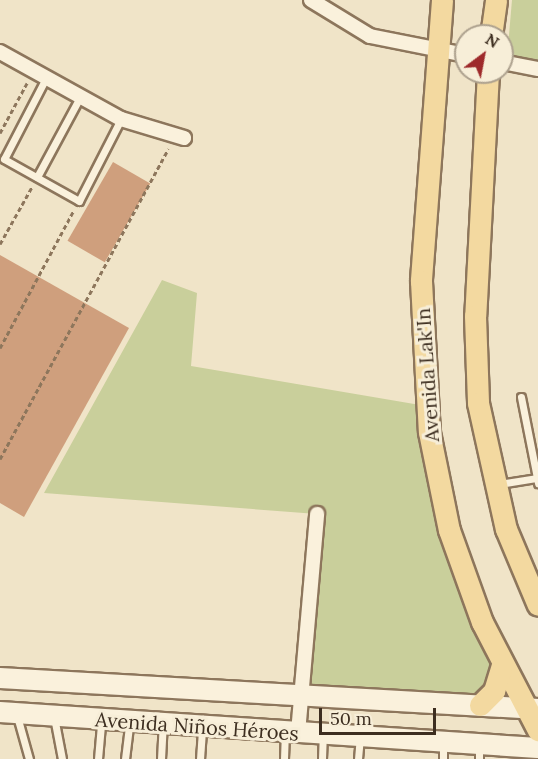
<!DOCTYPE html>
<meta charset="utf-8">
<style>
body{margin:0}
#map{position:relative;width:538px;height:759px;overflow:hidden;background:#f0e4c8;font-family:Lora,serif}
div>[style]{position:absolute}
.green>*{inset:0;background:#c9cf9b}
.building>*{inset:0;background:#cf9f7d;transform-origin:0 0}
.path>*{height:3px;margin-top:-1.5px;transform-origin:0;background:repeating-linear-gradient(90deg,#8d765c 0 4.5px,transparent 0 7.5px)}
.roads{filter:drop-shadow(2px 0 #8d765c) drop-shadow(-2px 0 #8d765c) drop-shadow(0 2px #8d765c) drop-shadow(0 -2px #8d765c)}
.service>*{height:7px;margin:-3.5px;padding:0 3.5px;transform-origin:3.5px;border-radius:3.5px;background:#faf1dc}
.minor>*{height:14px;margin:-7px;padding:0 7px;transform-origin:7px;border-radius:7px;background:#faf1dc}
.secondary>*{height:20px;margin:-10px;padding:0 10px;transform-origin:10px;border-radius:10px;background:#faf1dc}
.primary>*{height:21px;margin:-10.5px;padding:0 10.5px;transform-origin:10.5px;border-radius:10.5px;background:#f3d9a0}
span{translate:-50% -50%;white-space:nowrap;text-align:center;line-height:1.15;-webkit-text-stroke:6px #f7eed8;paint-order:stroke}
.street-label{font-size:20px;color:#3d2e20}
.north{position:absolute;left:454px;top:24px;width:60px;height:60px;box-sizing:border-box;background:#f7eed8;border:2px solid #ada18e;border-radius:50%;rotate:32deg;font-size:16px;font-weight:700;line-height:24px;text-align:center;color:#3d2e20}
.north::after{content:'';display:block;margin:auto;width:21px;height:27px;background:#9e2a2b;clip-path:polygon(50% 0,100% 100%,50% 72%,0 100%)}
.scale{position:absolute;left:319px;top:708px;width:117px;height:27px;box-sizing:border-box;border:3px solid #3d2e20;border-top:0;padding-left:8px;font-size:18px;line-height:21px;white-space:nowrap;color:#3d2e20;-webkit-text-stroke:4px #f7eed8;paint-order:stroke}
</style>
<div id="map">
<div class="green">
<i style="clip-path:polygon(512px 0,538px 0,538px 63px,507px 58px)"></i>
<i style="clip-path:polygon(162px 280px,197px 293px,191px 366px,426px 406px,441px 493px,502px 664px,489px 697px,301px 697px,317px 514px,44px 493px)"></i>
</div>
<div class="building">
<i style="left:113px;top:162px;width:43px;height:91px;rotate:30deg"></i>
<i style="clip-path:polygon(0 255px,129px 328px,24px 517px,0 503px)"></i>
</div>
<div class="path">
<i style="left:0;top:133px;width:57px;rotate:-61.6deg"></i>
<i style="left:0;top:244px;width:65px;rotate:-60.7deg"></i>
<i style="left:0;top:348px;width:157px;rotate:-61.8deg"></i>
<i style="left:0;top:459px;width:353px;rotate:-61.5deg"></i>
</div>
<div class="roads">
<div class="service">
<i style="left:46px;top:78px;width:91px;rotate:117.4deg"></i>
<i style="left:4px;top:159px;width:86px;rotate:29.2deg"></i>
<i style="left:79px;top:201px;width:92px;rotate:-62.9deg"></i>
<i style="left:37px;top:177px;width:91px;rotate:-61.7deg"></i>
<i style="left:521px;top:397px;width:88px;rotate:78.8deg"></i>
<i style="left:499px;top:484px;width:39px;rotate:-9deg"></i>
<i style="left:17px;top:716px;width:45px;rotate:74.4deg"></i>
<i style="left:54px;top:717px;width:43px;rotate:79.2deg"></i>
<i style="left:479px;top:746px;width:13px;rotate:90deg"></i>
<i style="left:98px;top:759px;width:37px;rotate:-85deg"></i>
<i style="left:125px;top:759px;width:35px;rotate:-83deg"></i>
<i style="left:161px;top:759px;width:33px;rotate:-87deg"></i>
<i style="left:200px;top:759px;width:30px;rotate:-86deg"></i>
<i style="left:284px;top:759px;width:27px;rotate:-88deg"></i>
<i style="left:322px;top:759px;width:24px;rotate:-88deg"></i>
<i style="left:358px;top:759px;width:21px;rotate:-85deg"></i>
<i style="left:443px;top:759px;width:15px;rotate:-90deg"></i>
</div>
<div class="minor">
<i style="left:311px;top:0;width:69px;rotate:31.4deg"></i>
<i style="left:370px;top:36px;width:98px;rotate:11.2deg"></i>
<i style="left:0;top:52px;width:138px;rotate:29deg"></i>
<i style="left:121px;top:119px;width:66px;rotate:16.8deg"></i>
<i style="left:502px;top:62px;width:37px;rotate:11deg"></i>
<i style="left:298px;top:733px;width:220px;rotate:-85deg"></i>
</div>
<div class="secondary">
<i style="left:0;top:678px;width:539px;rotate:3.3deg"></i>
<i style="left:0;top:712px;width:539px;rotate:3.83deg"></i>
</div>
<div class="primary">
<i style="left:442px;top:0;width:282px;rotate:94.3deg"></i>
<i style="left:421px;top:281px;width:151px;rotate:87deg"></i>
<i style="left:429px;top:432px;width:100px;rotate:78.5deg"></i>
<i style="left:449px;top:530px;width:98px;rotate:70.3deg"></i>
<i style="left:482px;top:622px;width:122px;rotate:62.6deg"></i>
<i style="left:491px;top:36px;width:36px;rotate:-82deg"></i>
<i style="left:488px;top:72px;width:244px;rotate:93deg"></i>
<i style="left:475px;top:316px;width:87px;rotate:88deg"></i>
<i style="left:478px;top:403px;width:129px;rotate:77.5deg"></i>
<i style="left:506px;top:529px;width:82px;rotate:67.2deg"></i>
<i style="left:480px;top:705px;width:20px;rotate:-45deg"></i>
<i style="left:494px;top:691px;width:28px;rotate:-73deg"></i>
</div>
</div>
<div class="street-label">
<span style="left:427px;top:375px;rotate:-94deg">Avenida Lak'In</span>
<span style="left:197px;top:726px;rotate:4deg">Avenida Niños Héroes</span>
</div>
<div class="north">N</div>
<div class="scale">50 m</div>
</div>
